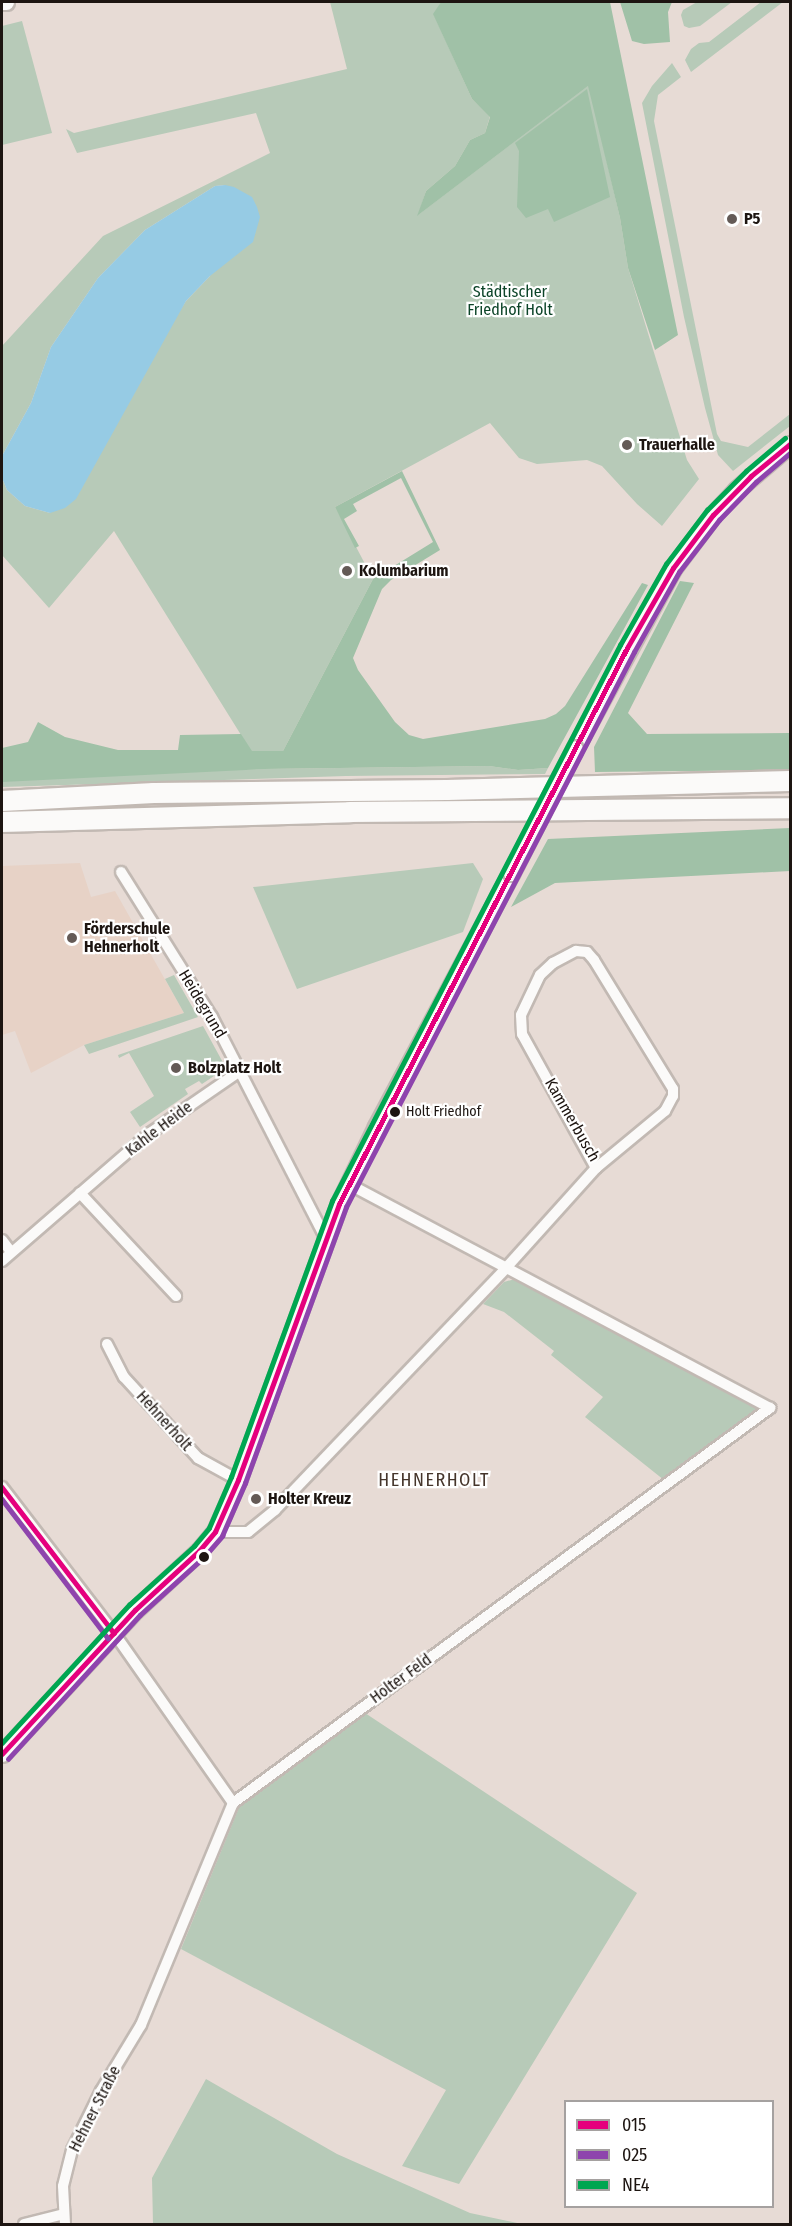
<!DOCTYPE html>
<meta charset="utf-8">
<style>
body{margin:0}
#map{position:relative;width:792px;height:2226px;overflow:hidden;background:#e7dbd5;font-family:"Fira Sans Condensed",sans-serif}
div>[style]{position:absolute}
.built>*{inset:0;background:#e7d2c6}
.green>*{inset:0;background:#b7cab8}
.forest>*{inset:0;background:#a0c1a7}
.water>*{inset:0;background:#96cbe4}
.roads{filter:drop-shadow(2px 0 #c2b9b3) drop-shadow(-2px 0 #c2b9b3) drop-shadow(0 2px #c2b9b3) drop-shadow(0 -2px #c2b9b3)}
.street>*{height:10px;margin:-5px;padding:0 5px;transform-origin:5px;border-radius:5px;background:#fbfaf9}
.secondary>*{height:15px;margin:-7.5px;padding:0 7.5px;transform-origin:7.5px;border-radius:7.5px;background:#fbfaf9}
.highway>*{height:20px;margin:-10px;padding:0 10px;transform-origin:10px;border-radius:10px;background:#fbfaf9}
.bridges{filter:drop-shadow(2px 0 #c2b9b3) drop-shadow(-2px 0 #c2b9b3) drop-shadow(0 2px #c2b9b3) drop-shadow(0 -2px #c2b9b3)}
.secondary-bridge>*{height:15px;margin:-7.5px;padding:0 7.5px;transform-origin:7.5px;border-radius:7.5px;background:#fbfaf9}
.bus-1>*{height:4.5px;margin:-2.25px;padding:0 2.25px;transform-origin:2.25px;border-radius:2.25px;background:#e5007d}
.bus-2>*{height:4.5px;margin:-2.25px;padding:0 2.25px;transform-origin:2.25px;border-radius:2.25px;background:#8e44ad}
.bus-3>*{height:4.5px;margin:-2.25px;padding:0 2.25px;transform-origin:2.25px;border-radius:2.25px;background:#00a651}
.dots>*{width:16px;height:16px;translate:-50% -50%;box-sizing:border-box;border:3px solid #fff;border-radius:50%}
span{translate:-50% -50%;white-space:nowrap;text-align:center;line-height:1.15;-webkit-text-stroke:4.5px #fff;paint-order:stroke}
.bus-label{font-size:14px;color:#1d1511}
.left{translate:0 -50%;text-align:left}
.poi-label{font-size:16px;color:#1d1511;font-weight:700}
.park-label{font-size:16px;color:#0c4428}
.street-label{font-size:16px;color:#1d1511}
.neighbourhood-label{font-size:18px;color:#45352b;letter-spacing:1.5px}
.frame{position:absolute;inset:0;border:3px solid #1d1511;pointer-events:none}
.legend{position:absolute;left:564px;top:2100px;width:210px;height:108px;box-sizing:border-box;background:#fff;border:2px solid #a5a1a0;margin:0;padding:8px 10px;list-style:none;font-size:18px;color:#1d1511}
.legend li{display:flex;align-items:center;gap:12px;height:30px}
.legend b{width:30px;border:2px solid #a5a1a0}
</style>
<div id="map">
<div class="built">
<i style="clip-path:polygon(80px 863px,91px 897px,115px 891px,184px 1013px,84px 1045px,31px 1073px,15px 1031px,2px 1035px,2px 866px)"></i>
</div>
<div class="green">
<i style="clip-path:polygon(330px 2px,441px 2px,434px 15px,472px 99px,490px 116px,485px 133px,470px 140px,455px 166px,426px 191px,418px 215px,589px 85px,620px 218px,628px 268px,687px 460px,699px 479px,662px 526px,637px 504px,602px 466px,587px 460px,537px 464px,519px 458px,490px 423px,335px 507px,373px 579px,283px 751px,251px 751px,114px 531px,49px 608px,2px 555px,2px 478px,7px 490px,25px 506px,50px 513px,186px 301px,210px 276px,225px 185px,215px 186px,145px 230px,98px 278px,51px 347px,31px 403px,2px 456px,2px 346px,103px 236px,270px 153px,256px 113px,77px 153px,66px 129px,74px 133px,347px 69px)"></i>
<i style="clip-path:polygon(697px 2px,732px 2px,700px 26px,689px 28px,684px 26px,681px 15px,683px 10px)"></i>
<i style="clip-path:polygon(761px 2px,783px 2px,691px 72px,685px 60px,691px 49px,699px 43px,709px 42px)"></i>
<i style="clip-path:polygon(22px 21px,52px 133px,2px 145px,2px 26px)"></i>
<i style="clip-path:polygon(672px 63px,681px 77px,658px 95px,654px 121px,717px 434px,721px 441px,748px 447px,790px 414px,790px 426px,733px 471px,718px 455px,705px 408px,684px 317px,642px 103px,652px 86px)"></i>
<i style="clip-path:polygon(489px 766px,518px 770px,548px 768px,545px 774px,346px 776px,2px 787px,2px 777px,264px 769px)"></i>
<i style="clip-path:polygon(473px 863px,483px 879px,463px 932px,297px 989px,253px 887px)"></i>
<i style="clip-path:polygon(174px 975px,198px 1017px,89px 1054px,84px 1045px,184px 1013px,165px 979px)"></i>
<i style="clip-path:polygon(203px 1026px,226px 1068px,202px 1084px,199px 1081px,185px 1089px,188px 1094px,140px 1127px,130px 1112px,154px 1096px,129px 1053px,119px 1058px,118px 1055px)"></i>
<i style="clip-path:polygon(515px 1279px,760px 1407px,757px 1414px,664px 1480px,585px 1417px,603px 1397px,551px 1355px,554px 1351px,504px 1312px,483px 1304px,504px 1282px)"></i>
<i style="clip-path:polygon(365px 1713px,637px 1893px,459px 2184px,402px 2166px,446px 2090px,181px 1949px,240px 1805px)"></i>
<i style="clip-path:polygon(206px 2079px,337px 2154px,470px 2213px,522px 2224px,153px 2224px,152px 2178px)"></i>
</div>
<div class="forest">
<i style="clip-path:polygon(441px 2px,610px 2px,678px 335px,655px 350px,628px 268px,620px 218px,588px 86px,417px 216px,426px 191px,455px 166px,470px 140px,485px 133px,490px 117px,472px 99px,433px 14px)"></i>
<i style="clip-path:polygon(620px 2px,672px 2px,668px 12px,670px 42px,644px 44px,632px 41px)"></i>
<i style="clip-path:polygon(587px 89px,610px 197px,554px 222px,548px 209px,526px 218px,517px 207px,519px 151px,515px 143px)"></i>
<i style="clip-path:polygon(402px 471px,440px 550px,391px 580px,382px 589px,353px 658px,358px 670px,395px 722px,409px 735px,423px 739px,545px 719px,556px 714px,565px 706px,642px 583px,648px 585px,548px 768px,518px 770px,489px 766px,264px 769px,2px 782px,2px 748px,28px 742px,38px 722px,65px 737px,118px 750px,178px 750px,180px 735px,241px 734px,252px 751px,283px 751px,373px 579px,433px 542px,401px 478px,353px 504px,357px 511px,344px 519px,359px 546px,355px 548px,335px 507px)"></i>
<i style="clip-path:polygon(680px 581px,694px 583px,628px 713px,647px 734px,790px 733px,790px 770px,595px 772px,594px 747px)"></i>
<i style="clip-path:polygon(790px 828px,790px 871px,555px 883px,511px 907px,548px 839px)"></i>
</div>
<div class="water">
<i style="clip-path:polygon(225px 185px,234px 187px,252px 197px,257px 207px,260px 217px,253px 242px,210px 276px,186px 301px,76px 499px,65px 508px,50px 513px,25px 506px,7px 490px,2px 478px,2px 456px,31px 403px,51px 347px,98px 278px,145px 230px,215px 186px)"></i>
</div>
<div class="roads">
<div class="street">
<i style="left:121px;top:872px;width:171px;rotate:57.9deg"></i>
<i style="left:212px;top:1017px;width:247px;rotate:62.8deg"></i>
<i style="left:576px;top:951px;width:11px;rotate:5deg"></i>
<i style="left:587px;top:952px;width:11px;rotate:49deg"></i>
<i style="left:594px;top:960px;width:151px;rotate:58.5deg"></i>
<i style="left:673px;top:1089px;width:7px;rotate:90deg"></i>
<i style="left:673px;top:1096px;width:17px;rotate:118deg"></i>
<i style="left:665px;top:1111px;width:89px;rotate:140.4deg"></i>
<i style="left:596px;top:1168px;width:153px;rotate:-118.9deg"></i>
<i style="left:522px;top:1034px;width:19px;rotate:-93deg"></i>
<i style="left:521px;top:1015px;width:44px;rotate:-64.6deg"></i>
<i style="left:540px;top:975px;width:18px;rotate:-43deg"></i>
<i style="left:553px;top:963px;width:26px;rotate:-28deg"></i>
<i style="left:80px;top:1193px;width:141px;rotate:47deg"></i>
<i style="left:2px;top:1240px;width:15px;rotate:53deg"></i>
<i style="left:2px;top:1261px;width:196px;rotate:-40.9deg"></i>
<i style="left:150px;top:1133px;width:109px;rotate:-34.6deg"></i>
<i style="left:107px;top:1344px;width:37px;rotate:63deg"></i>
<i style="left:124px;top:1377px;width:110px;rotate:47.6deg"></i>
<i style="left:198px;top:1458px;width:46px;rotate:28.8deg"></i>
<i style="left:2px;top:1487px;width:184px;rotate:52.5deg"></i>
<i style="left:114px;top:1633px;width:208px;rotate:55deg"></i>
<i style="left:215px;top:1532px;width:33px"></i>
<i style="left:248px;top:1532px;width:35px;rotate:-39deg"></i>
<i style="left:275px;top:1510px;width:335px;rotate:-46.3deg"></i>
<i style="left:506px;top:1268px;width:135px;rotate:-48deg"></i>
<i style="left:24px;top:2224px;width:41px;rotate:-14deg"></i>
<i style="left:65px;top:2224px;width:38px;rotate:-93deg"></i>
<i style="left:63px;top:2186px;width:37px;rotate:-76deg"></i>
<i style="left:72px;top:2150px;width:66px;rotate:-63.8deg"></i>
<i style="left:101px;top:2091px;width:77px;rotate:-58.8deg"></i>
<i style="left:141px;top:2025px;width:240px;rotate:-67.5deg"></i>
<i style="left:233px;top:1803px;width:667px;rotate:-36.34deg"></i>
<i style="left:770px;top:1408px;width:478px;rotate:-152deg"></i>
</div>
<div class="secondary">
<i style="left:2px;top:2px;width:4px"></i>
<i style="left:575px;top:748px;width:205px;rotate:-61.4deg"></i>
<i style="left:673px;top:568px;width:66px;rotate:-53deg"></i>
<i style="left:713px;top:515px;width:34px;rotate:-47deg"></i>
<i style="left:736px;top:490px;width:71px;rotate:-40.4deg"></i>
<i style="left:2px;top:1754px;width:196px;rotate:-47.3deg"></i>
<i style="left:135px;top:1610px;width:87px;rotate:-42.7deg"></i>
<i style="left:199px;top:1551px;width:25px;rotate:-50deg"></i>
<i style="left:215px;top:1532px;width:57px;rotate:-66.1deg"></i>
<i style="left:238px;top:1480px;width:294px;rotate:-69.9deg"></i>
<i style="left:339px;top:1204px;width:85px;rotate:-64.3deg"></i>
<i style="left:376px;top:1127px;width:288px;rotate:-62deg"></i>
</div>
<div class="highway">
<i style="left:2px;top:801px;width:152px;rotate:-3deg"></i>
<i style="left:154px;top:793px;width:293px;rotate:-0.6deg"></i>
<i style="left:447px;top:790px;width:343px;rotate:-1.5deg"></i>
<i style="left:2px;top:822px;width:348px;rotate:-1.6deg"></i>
<i style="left:350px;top:812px;width:440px;rotate:-0.5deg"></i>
</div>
</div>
<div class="bridges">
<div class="secondary-bridge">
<i style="left:511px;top:873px;width:140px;rotate:-62.9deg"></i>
</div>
</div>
<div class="bus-1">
<i style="left:2px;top:1487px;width:184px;rotate:52.5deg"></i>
<i style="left:2px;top:1754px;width:196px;rotate:-47.3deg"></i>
<i style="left:135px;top:1610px;width:87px;rotate:-42.7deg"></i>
<i style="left:199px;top:1551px;width:25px;rotate:-50deg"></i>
<i style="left:215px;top:1532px;width:57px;rotate:-66.1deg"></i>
<i style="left:238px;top:1480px;width:294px;rotate:-69.9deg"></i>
<i style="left:339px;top:1204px;width:626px;rotate:-62.62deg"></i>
<i style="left:627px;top:648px;width:92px;rotate:-60.1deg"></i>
<i style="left:673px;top:568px;width:66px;rotate:-53deg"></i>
<i style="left:713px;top:515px;width:54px;rotate:-45.7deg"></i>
<i style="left:751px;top:476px;width:50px;rotate:-39.4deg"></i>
</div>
<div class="bus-2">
<i style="left:2px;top:1499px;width:175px;rotate:52.7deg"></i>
<i style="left:8px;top:1759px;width:195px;rotate:-47.5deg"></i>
<i style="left:140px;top:1615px;width:86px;rotate:-42.2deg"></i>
<i style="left:204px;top:1557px;width:28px;rotate:-49deg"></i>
<i style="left:222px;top:1536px;width:58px;rotate:-66.5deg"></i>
<i style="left:245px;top:1483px;width:294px;rotate:-69.9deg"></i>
<i style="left:346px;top:1207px;width:625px;rotate:-62.57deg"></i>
<i style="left:634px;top:652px;width:92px;rotate:-60.6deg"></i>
<i style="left:679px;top:572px;width:66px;rotate:-52.4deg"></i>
<i style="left:719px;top:520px;width:53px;rotate:-45.8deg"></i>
<i style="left:756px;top:482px;width:45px;rotate:-40.5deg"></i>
</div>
<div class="bus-3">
<i style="left:2px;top:1743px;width:188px;rotate:-47.4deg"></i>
<i style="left:129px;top:1605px;width:88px;rotate:-42.2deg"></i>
<i style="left:194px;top:1546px;width:23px;rotate:-50deg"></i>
<i style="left:209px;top:1528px;width:56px;rotate:-66.7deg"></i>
<i style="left:231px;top:1477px;width:294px;rotate:-69.9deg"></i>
<i style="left:332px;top:1201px;width:626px;rotate:-62.62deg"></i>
<i style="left:620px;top:645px;width:93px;rotate:-60.4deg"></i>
<i style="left:666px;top:564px;width:68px;rotate:-52.8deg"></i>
<i style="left:707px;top:510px;width:55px;rotate:-45deg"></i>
<i style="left:746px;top:471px;width:51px;rotate:-40.2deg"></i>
</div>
<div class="dots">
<i style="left:732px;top:219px;background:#645a56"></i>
<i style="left:627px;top:445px;background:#645a56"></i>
<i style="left:347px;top:571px;background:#645a56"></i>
<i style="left:72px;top:938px;background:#645a56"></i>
<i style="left:176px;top:1068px;background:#645a56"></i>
<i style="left:395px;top:1112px;background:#1d1511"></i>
<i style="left:256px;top:1499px;background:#645a56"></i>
<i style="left:204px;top:1557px;background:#1d1511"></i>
</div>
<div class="bus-label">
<span class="left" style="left:406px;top:1112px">Holt Friedhof</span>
</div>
<div class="poi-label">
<span class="left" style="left:744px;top:219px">P5</span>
<span class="left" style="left:639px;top:445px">Trauerhalle</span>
<span class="left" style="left:359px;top:571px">Kolumbarium</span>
<span class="left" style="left:84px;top:938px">Förderschule<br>Hehnerholt</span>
<span class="left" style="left:188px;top:1068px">Bolzplatz Holt</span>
<span class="left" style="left:268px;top:1499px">Holter Kreuz</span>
</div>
<div class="park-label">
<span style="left:510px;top:301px">Städtischer<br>Friedhof Holt</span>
</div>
<div class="street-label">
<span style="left:202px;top:1004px;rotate:59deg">Heidegrund</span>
<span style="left:572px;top:1120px;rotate:60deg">Kammerbusch</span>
<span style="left:159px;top:1129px;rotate:-37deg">Kahle Heide</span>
<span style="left:164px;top:1421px;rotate:48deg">Hehnerholt</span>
<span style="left:401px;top:1679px;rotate:-36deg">Holter Feld</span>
<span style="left:95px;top:2109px;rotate:-63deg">Hehner Straße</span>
</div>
<div class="neighbourhood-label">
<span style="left:434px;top:1480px">HEHNERHOLT</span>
</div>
<div class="frame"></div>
<ul class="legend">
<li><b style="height:8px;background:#e5007d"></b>015</li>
<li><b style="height:8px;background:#8e44ad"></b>025</li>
<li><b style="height:8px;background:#00a651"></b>NE4</li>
</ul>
</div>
